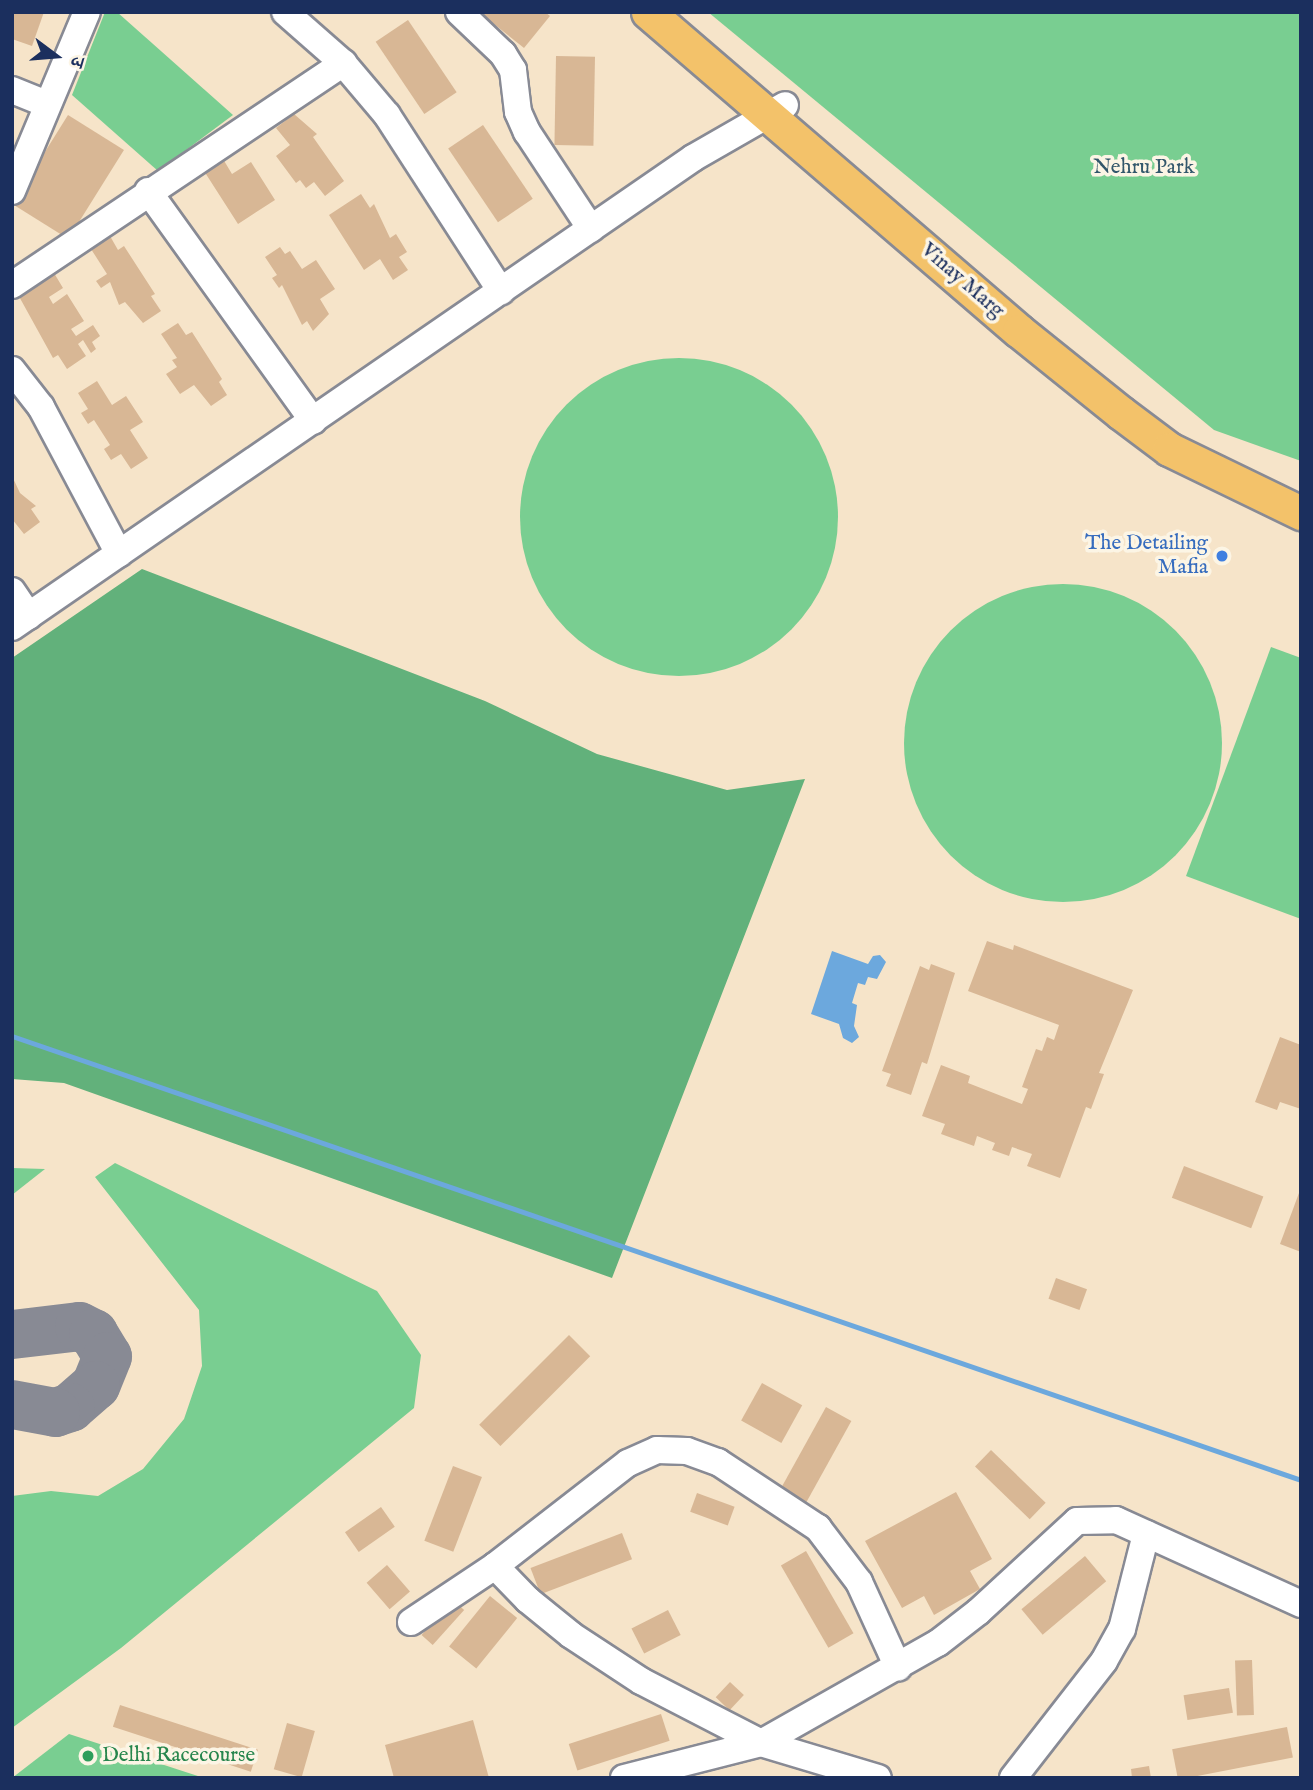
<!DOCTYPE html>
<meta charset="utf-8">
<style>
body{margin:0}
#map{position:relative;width:1313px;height:1790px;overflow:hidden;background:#f6e4c9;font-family:"IM FELL English","Noto Serif Devanagari",serif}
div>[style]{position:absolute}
.green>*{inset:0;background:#79ce91}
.round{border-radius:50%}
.forest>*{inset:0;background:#62b17b}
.water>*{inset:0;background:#6ca8dd}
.stream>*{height:5px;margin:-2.5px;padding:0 2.5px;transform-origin:2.5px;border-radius:2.5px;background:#6ca8dd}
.taxiway>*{height:49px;margin:-24.5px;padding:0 24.5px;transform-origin:24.5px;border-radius:24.5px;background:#888a94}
.building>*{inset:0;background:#d8b795;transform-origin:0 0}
.roads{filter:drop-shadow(2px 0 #888a94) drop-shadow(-2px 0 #888a94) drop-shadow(0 2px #888a94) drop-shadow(0 -2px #888a94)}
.minor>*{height:26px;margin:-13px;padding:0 13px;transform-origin:13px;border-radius:13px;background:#fff}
.major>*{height:33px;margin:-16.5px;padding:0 16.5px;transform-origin:16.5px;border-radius:16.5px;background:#f3c26a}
.dots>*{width:19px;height:19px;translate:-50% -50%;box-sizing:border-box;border:4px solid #fcf5e5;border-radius:50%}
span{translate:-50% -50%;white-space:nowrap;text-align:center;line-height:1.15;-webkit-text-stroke:7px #fcf5e5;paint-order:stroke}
.park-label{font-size:21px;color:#32576b}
.street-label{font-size:21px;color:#1b2f5e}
.shop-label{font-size:21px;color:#366cbe}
.right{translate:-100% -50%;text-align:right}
.leisure-label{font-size:21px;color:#27864d}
.left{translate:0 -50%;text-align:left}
.frame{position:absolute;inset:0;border:14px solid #1b2f5e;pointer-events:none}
.north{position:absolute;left:21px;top:21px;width:70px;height:70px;-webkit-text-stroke:5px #fcf5e5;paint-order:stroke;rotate:106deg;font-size:19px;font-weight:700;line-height:28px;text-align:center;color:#1b2f5e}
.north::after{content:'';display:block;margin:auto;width:24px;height:32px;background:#1b2f5e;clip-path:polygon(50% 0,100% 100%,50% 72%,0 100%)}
</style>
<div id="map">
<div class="green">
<i style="clip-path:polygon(105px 12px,117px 12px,233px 115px,158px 171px,72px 95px)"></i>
<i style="clip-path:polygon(708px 12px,1301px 12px,1301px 461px,1214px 430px)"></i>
<i class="round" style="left:520px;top:358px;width:318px;height:318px"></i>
<i class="round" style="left:904px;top:584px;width:318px;height:318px"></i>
<i style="clip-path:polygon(1271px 647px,1301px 658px,1301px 919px,1186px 876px)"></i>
<i style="clip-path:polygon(115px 1163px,377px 1291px,421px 1355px,414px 1408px,121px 1648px,12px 1728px,12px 1496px,51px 1491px,98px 1496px,143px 1469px,184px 1419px,202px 1366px,199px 1310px,95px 1177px)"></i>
<i style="clip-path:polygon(12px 1168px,45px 1169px,12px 1195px)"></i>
<i style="clip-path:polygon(69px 1734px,204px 1778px,12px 1778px)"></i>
</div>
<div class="forest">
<i style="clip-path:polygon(142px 569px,485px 701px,597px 754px,727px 790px,805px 779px,612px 1278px,64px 1083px,12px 1079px,12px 658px)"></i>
</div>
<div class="water">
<i style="clip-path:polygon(832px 951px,868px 964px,873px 956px,880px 955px,886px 962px,877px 979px,868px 977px,865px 985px,858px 983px,852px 1003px,857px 1005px,854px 1026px,859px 1037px,852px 1043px,843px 1038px,839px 1024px,811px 1014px)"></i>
</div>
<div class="stream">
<i style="left:12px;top:1036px;width:1363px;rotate:19.01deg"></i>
</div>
<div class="taxiway">
<i style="left:12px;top:1334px;width:67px;rotate:-6.8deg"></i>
<i style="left:79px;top:1326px;width:16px;rotate:27deg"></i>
<i style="left:93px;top:1333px;width:27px;rotate:59deg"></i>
<i style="left:107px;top:1356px;width:31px;rotate:112deg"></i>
<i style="left:95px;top:1385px;width:33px;rotate:139deg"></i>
<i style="left:70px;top:1407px;width:16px;rotate:162deg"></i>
<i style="left:55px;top:1412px;width:44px;rotate:-169.5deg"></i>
</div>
<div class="building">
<i style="clip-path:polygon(12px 12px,44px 12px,32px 46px,12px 39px)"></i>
<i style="clip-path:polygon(479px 12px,545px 12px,550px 16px,524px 48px)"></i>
<i style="left:408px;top:20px;width:87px;height:39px;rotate:56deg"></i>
<i style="left:556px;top:56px;width:39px;height:89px;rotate:1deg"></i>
<i style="clip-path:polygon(294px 114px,317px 134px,313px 137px,344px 181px,325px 196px,314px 182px,306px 188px,300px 180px,296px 183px,276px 156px,290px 145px,276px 128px)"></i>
<i style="left:68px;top:115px;width:66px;height:105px;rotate:32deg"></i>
<i style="left:483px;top:125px;width:89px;height:42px;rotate:56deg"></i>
<i style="clip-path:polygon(223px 159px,232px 174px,251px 162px,275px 200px,238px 224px,204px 171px)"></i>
<i style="clip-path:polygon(361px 194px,370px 208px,374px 204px,390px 238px,396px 234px,407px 252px,399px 257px,408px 270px,393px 280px,380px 259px,364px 270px,329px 215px)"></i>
<i style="clip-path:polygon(110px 236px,118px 250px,124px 246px,155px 294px,151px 296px,161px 311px,143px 323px,125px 302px,119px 305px,110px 282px,101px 288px,96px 281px,107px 274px,91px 249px)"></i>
<i style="clip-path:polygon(280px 247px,285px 254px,290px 251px,302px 269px,316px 260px,335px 289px,320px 299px,329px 314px,313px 331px,307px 321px,302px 325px,282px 285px,279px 288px,272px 278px,277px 275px,265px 257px)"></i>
<i style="clip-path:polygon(51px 268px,63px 288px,49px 297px,53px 304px,67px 294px,84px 321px,71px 329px,76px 336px,93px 325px,100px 336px,92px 342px,96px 349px,91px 353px,83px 340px,78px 344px,86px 356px,67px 369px,58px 355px,53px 358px,16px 291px)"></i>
<i style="clip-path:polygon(178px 323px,186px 335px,192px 332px,222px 379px,219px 382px,227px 395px,211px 406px,194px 385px,180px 394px,166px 374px,177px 367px,172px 360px,177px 358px,161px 334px)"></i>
<i style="clip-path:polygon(97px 381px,112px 405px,126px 396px,143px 422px,130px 430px,148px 458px,131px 469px,121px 454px,111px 460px,104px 449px,110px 445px,94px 420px,88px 424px,81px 413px,88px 409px,78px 393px)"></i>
<i style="clip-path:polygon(12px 476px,20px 493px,36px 506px,31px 509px,40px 522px,24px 534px,12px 519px)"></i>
<i style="clip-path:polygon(987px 941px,1013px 950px,1014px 945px,1133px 990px,1099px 1073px,1104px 1074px,1091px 1109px,1086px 1107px,1060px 1178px,1027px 1166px,1032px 1154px,1012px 1147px,1009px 1156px,992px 1150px,995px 1143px,977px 1136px,974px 1146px,941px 1134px,945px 1124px,922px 1116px,941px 1065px,970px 1076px,968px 1083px,1022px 1104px,1028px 1089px,1022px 1087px,1036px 1049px,1042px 1051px,1047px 1037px,1054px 1040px,1059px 1025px,968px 991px)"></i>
<i style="clip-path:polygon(931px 964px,955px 973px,927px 1064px,922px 1062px,911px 1095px,886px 1086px,891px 1074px,882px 1071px,920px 966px,929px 970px)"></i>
<i style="clip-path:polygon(1280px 1037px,1301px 1045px,1301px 1109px,1280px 1102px,1277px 1110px,1255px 1102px)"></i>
<i style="left:1184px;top:1166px;width:85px;height:34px;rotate:21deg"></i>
<i style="clip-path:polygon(1299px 1193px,1301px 1194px,1301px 1252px,1280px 1244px)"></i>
<i style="left:1056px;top:1278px;width:33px;height:22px;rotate:20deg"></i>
<i style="left:569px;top:1335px;width:30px;height:127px;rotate:45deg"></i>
<i style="left:762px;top:1383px;width:46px;height:43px;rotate:29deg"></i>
<i style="left:826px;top:1407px;width:29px;height:96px;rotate:29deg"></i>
<i style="left:991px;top:1450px;width:76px;height:23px;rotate:44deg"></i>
<i style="left:453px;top:1466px;width:31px;height:80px;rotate:21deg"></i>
<i style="clip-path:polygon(956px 1492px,992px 1559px,970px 1571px,980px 1589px,934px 1615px,924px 1596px,902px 1608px,865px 1541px)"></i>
<i style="left:697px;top:1493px;width:40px;height:20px;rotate:20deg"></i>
<i style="left:381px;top:1507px;width:24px;height:44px;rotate:55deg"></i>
<i style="left:622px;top:1533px;width:28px;height:98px;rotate:69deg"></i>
<i style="left:806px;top:1551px;width:95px;height:29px;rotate:60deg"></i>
<i style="left:1085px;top:1556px;width:33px;height:83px;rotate:50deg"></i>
<i style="left:387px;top:1565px;width:35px;height:27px;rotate:49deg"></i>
<i style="left:490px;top:1596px;width:35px;height:65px;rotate:39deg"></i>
<i style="left:453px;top:1600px;width:15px;height:47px;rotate:42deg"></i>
<i style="left:668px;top:1610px;width:28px;height:41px;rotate:63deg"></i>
<i style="left:1252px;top:1660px;width:55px;height:17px;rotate:88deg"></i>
<i style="left:730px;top:1682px;width:19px;height:21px;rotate:43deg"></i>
<i style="left:1229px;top:1688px;width:25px;height:46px;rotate:81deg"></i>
<i style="left:120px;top:1705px;width:145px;height:23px;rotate:18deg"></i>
<i style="left:661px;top:1714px;width:28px;height:97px;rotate:72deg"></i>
<i style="clip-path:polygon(473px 1720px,489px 1778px,394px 1778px,385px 1745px)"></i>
<i style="left:287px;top:1723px;width:29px;height:48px;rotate:16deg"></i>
<i style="left:1287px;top:1727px;width:31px;height:117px;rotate:79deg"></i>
<i style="clip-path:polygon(1149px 1766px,1151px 1778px,1132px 1778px,1131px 1769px)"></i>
</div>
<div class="roads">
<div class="minor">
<i style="left:459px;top:12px;width:61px;rotate:43.7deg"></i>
<i style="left:503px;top:54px;width:19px;rotate:58deg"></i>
<i style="left:513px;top:70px;width:42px;rotate:83.2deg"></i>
<i style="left:518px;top:112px;width:22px;rotate:66deg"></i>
<i style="left:527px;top:132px;width:116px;rotate:56.6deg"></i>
<i style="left:343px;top:63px;width:68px;rotate:49.8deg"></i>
<i style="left:387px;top:115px;width:210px;rotate:57.1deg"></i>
<i style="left:12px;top:90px;width:38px;rotate:22deg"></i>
<i style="left:12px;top:191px;width:194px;rotate:-67.3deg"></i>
<i style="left:148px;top:191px;width:283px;rotate:54.3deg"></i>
<i style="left:12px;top:285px;width:399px;rotate:-33.8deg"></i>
<i style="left:343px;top:63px;width:77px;rotate:-138.7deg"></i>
<i style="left:12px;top:370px;width:47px;rotate:51.9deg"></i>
<i style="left:41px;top:407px;width:166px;rotate:62deg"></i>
<i style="left:12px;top:591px;width:30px;rotate:56deg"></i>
<i style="left:12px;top:627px;width:827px;rotate:-34.55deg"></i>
<i style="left:693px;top:158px;width:106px;rotate:-29.9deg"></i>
<i style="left:495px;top:1566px;width:168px;rotate:-37.8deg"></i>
<i style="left:628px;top:1463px;width:32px;rotate:-24deg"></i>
<i style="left:657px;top:1450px;width:30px;rotate:2deg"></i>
<i style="left:687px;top:1451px;width:33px;rotate:20deg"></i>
<i style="left:718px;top:1462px;width:120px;rotate:33.4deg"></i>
<i style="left:818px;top:1528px;width:68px;rotate:52.8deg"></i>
<i style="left:859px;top:1582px;width:94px;rotate:65.4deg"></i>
<i style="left:411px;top:1622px;width:101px;rotate:-33.7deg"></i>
<i style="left:495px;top:1566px;width:47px;rotate:45.9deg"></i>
<i style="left:528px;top:1600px;width:55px;rotate:39.1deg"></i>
<i style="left:571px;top:1635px;width:84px;rotate:33.3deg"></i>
<i style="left:641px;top:1681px;width:135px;rotate:27.3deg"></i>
<i style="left:761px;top:1743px;width:203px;rotate:-29.5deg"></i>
<i style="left:938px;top:1643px;width:51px;rotate:-37.8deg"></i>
<i style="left:978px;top:1612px;width:134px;rotate:-42.6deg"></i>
<i style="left:1077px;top:1521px;width:39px;rotate:-1deg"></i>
<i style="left:1116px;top:1520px;width:203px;rotate:24.4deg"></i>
<i style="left:624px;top:1778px;width:141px;rotate:-14.3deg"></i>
<i style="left:761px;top:1743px;width:122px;rotate:16.7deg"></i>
<i style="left:1013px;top:1778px;width:148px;rotate:-52.1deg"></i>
<i style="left:1104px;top:1661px;width:37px;rotate:-61deg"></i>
<i style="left:1122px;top:1629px;width:98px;rotate:-75.8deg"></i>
</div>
<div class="major">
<i style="left:648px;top:12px;width:489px;rotate:40.7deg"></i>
<i style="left:1019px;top:331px;width:131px;rotate:38.8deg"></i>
<i style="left:1121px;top:413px;width:60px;rotate:36.9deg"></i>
<i style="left:1169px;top:449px;width:147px;rotate:25.9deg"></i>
</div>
</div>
<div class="dots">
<i style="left:1222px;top:556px;background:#3f7fe0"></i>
<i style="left:88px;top:1756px;background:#2e9e5b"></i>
</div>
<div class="park-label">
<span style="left:1144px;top:168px">Nehru Park</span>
</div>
<div class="street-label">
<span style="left:962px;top:281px;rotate:41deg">Vinay Marg</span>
</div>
<div class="shop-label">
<span class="right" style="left:1208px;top:556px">The Detailing<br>Mafia</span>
</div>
<div class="leisure-label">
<span class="left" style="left:102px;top:1756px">Delhi Racecourse</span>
</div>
<div class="frame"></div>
<div class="north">उ</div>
</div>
